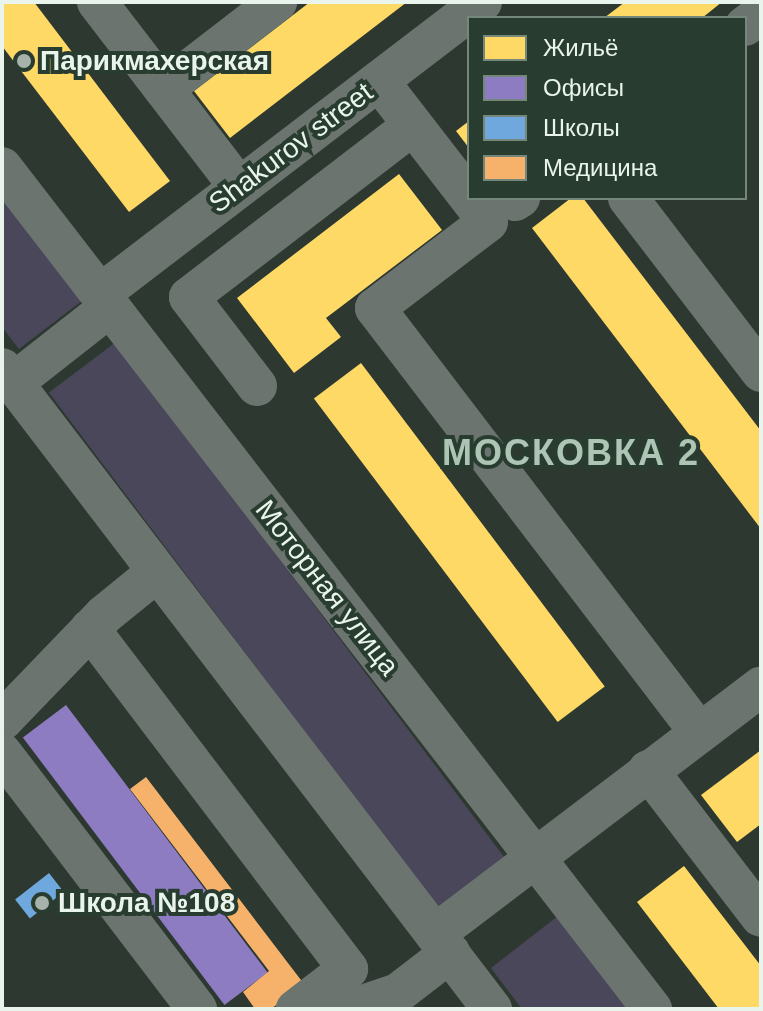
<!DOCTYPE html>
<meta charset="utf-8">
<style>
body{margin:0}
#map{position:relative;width:763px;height:1011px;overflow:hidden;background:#2c3830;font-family:Helvetica,sans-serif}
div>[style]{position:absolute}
.green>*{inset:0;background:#4b475a;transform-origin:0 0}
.homes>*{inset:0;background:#ffd966;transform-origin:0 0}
.offices>*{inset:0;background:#8e7cc3;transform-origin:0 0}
.schools>*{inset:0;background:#6fa8dc;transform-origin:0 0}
.health>*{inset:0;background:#f6b26b}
.minor>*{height:40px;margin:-20px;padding:0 20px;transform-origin:20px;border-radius:20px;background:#6c746f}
.dots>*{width:22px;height:22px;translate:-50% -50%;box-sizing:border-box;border:4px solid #283c2f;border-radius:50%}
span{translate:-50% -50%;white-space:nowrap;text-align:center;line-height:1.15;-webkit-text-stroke:8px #283c2f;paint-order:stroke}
.poi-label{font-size:28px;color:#e8f4ec;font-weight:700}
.left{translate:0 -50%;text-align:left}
.street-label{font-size:28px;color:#e8f4ec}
.district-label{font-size:36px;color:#aec5b6;font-weight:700;letter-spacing:2px}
.frame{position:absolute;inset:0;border:4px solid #e8f4ec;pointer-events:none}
.legend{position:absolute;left:467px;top:16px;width:280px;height:184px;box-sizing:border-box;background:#283c2f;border:2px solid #75867b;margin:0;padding:10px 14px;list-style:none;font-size:24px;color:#e8f4ec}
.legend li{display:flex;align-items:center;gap:16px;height:40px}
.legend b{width:40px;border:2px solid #75867b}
</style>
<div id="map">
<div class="green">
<i style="clip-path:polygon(2px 195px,83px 300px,19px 349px,2px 327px)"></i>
<i style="left:116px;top:342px;width:649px;height:84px;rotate:53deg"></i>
<i style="clip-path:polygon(567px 909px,643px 1009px,522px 1009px,491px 968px)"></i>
</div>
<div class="homes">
<i style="clip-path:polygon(2px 2px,34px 2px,170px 181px,129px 212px,2px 46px)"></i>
<i style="clip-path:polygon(310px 2px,407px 2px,230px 138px,194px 91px)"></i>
<i style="clip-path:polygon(625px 2px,722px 2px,702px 18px,604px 18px)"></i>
<i style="clip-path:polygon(469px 121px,469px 148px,456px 131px)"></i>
<i style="clip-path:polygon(399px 174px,442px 230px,326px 318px,341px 337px,294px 373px,237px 298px)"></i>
<i style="clip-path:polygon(571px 198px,583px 198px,761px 431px,761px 529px,532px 228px)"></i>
<i style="left:361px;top:363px;width:405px;height:59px;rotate:53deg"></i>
<i style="clip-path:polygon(761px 750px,761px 824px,737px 842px,701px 795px)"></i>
<i style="clip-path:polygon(684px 866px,761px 966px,761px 1009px,719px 1009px,637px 902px)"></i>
</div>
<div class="offices">
<i style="left:66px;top:705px;width:335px;height:54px;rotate:53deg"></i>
</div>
<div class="schools">
<i style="left:49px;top:873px;width:24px;height:43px;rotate:52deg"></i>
</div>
<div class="health">
<i style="clip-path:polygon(146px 777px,304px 984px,271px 1009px,255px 1009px,243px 992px,269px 971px,130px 789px)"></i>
</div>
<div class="minor">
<i style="left:97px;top:2px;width:233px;rotate:52.5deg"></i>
<i style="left:745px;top:26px;width:20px;rotate:-37deg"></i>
<i style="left:379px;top:81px;width:178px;rotate:52.3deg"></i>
<i style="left:488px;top:222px;width:142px;rotate:142.7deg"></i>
<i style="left:375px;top:308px;width:534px;rotate:52.61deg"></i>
<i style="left:164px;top:89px;width:143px;rotate:-37.6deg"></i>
<i style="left:2px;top:167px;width:1064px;rotate:52.33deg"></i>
<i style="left:628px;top:198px;width:219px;rotate:52.6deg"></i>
<i style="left:515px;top:201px;width:6px;rotate:-31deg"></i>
<i style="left:100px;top:294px;width:481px;rotate:-37.4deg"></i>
<i style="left:2px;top:368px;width:807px;rotate:52.6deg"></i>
<i style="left:13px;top:383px;width:123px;rotate:-38.1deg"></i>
<i style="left:257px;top:386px;width:112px;rotate:-127.4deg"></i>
<i style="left:189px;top:297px;width:282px;rotate:-37.5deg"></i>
<i style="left:90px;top:629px;width:427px;rotate:52.8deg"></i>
<i style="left:348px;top:969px;width:66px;rotate:142.4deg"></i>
<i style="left:2px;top:721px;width:147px;rotate:-46.1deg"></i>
<i style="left:104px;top:615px;width:68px;rotate:-39.1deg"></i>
<i style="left:2px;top:753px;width:322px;rotate:52.7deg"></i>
<i style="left:648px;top:770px;width:185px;rotate:52.5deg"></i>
<i style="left:435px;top:934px;width:409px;rotate:-37.2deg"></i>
<i style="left:351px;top:1009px;width:50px;rotate:-18.8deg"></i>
<i style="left:398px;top:993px;width:66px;rotate:-37.6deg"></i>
</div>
<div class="dots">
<i style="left:24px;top:61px;background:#a6b2aa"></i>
<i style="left:42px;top:903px;background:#a6b2aa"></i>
</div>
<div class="poi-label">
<span class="left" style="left:40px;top:61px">Парикмахерская</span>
<span class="left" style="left:58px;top:903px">Школа №108</span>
</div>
<div class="street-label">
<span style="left:291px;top:148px;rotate:-37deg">Shakurov street</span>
<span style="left:327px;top:588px;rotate:52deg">Моторная улица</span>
</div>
<div class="district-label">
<span style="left:571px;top:453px">МОСКОВКА 2</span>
</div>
<div class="frame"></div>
<ul class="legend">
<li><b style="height:22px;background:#ffd966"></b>Жильё</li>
<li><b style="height:22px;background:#8e7cc3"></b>Офисы</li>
<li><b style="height:22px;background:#6fa8dc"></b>Школы</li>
<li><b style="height:22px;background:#f6b26b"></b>Медицина</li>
</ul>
</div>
